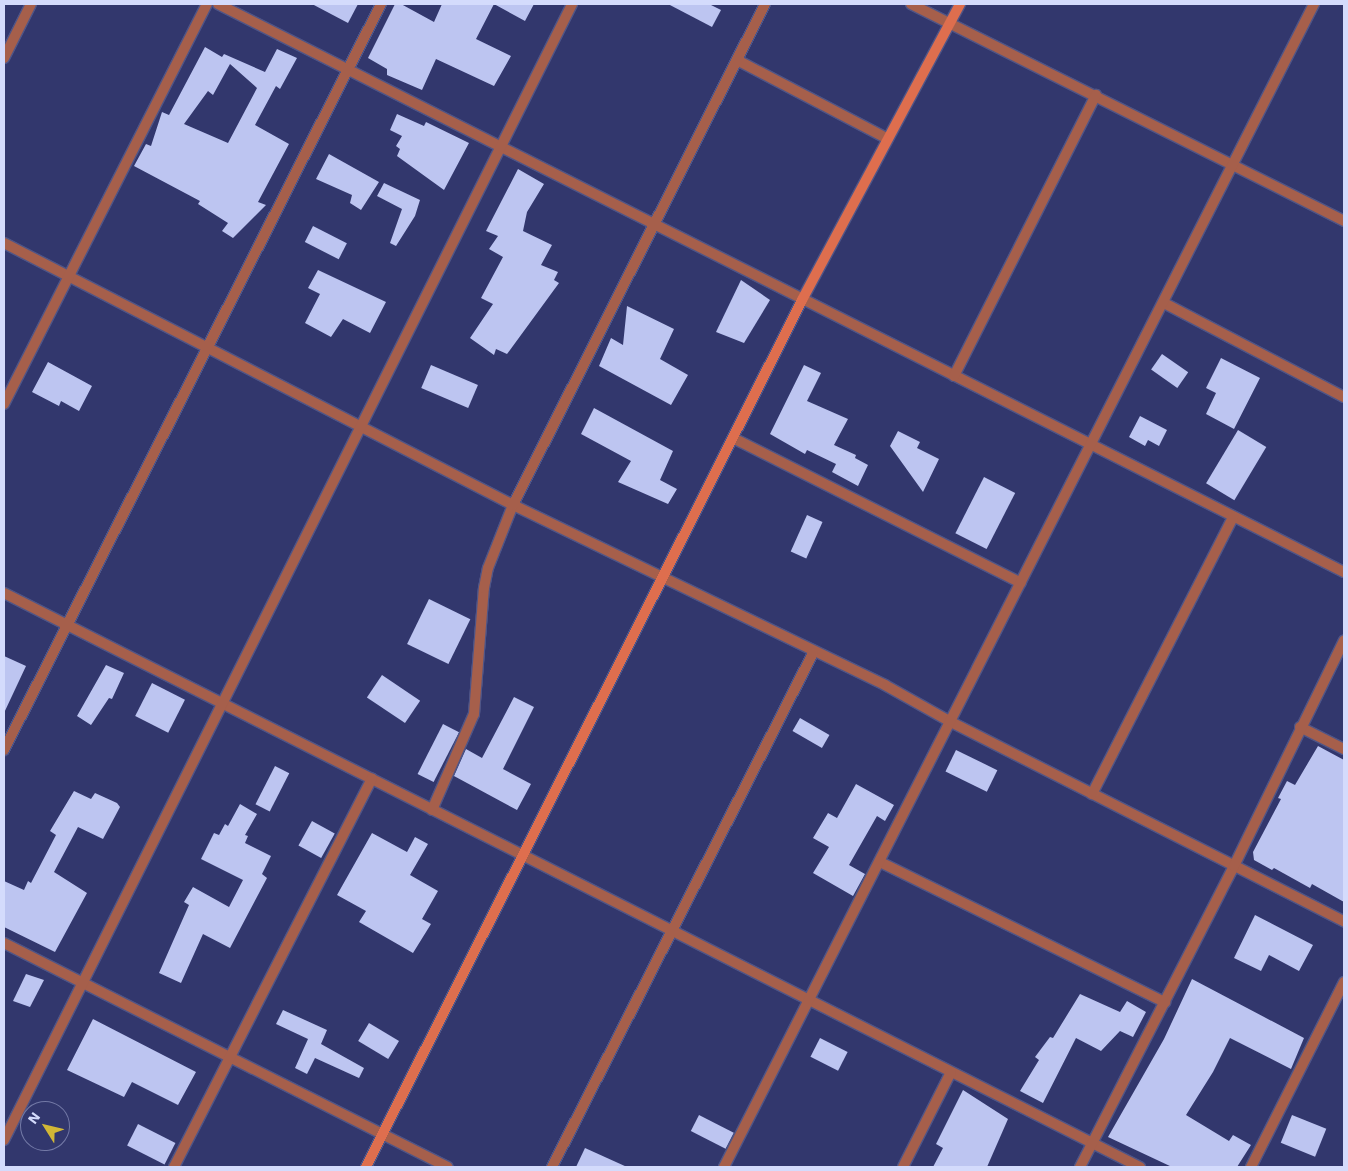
<!DOCTYPE html>
<style>
body{margin:0}
#map{position:relative;width:1348px;height:1171px;overflow:hidden;background:#32376d;font-family:"Work Sans",sans-serif}
div>[style]{position:absolute}
.building>*{inset:0;background:#bdc5f1;transform-origin:0 0}
.roads{filter:drop-shadow(1px 0 #4f5587) drop-shadow(-1px 0 #4f5587) drop-shadow(0 1px #4f5587) drop-shadow(0 -1px #4f5587)}
.street>*{height:10px;margin:-5px;padding:0 5px;transform-origin:5px;border-radius:5px;background:#a65f4b}
.secondary>*{height:10px;margin:-5px;padding:0 5px;transform-origin:5px;border-radius:5px;background:#de6e4e}
span{translate:-50% -50%;white-space:nowrap;text-align:center;line-height:1.15;-webkit-text-stroke:5px #32376d;paint-order:stroke}
.frame{position:absolute;inset:0;border:5px solid #d4dbfc;pointer-events:none}
.north{position:absolute;left:20px;top:1101px;width:50px;height:50px;box-sizing:border-box;background:#32376d;border:1px solid #7379a6;border-radius:50%;rotate:306deg;font-size:14px;font-weight:700;line-height:20px;text-align:center;color:#d4dbfc}
.north::after{content:'';display:block;margin:auto;width:18px;height:22px;background:#d2b736;clip-path:polygon(50% 0,100% 100%,50% 72%,0 100%)}
</style>
<div id="map">
<div class="building">
<i style="clip-path:polygon(312px 4px,358px 4px,348px 23px)"></i>
<i style="clip-path:polygon(395px 4px,401px 4px,434px 22px,442px 4px,534px 4px,525px 21px,494px 4px,476px 39px,511px 56px,494px 86px,436px 59px,422px 90px,387px 75px,387px 69px,368px 58px)"></i>
<i style="clip-path:polygon(668px 4px,709px 4px,721px 10px,712px 27px)"></i>
<i style="clip-path:polygon(evenodd,205px 47px,222px 57px,224px 54px,265px 72px,277px 49px,297px 58px,280px 89px,276px 86px,255px 125px,289px 144px,258px 202px,266px 205px,233px 238px,222px 231px,228px 223px,198px 204px,200px 201px,134px 166px,146px 144px,151px 146px,162px 112px,169px 115px,205px 47px,230px 64px,257px 88px,228px 143px,184px 124px,208px 91px,213px 95px,230px 64px)"></i>
<i style="clip-path:polygon(397px 114px,424px 126px,426px 122px,469px 143px,444px 190px,397px 156px,400px 149px,396px 146px,402px 136px,390px 130px)"></i>
<i style="clip-path:polygon(329px 154px,379px 182px,361px 210px,350px 203px,352px 195px,316px 179px)"></i>
<i style="clip-path:polygon(518px 169px,544px 184px,527px 212px,523px 231px,552px 245px,541px 265px,558px 272px,554px 280px,559px 283px,507px 354px,496px 349px,494px 355px,470px 338px,493px 304px,481px 298px,503px 257px,489px 249px,498px 236px,486px 231px)"></i>
<i style="clip-path:polygon(384px 183px,420px 200px,415px 216px,396px 246px,390px 243px,402px 209px,377px 196px)"></i>
<i style="left:313px;top:226px;width:38px;height:18px;rotate:27deg"></i>
<i style="clip-path:polygon(318px 270px,386px 302px,370px 333px,343px 319px,331px 337px,305px 323px,320px 294px,308px 288px)"></i>
<i style="clip-path:polygon(741px 280px,770px 300px,744px 343px,716px 332px)"></i>
<i style="clip-path:polygon(627px 306px,674px 329px,660px 359px,688px 375px,671px 405px,599px 366px,611px 338px,623px 345px)"></i>
<i style="left:1162px;top:354px;width:32px;height:19px;rotate:35deg"></i>
<i style="clip-path:polygon(1221px 358px,1260px 378px,1234px 429px,1206px 414px,1216px 393px,1206px 388px)"></i>
<i style="clip-path:polygon(48px 362px,92px 386px,79px 411px,61px 401px,59px 406px,32px 392px)"></i>
<i style="left:431px;top:365px;width:51px;height:25px;rotate:23deg"></i>
<i style="clip-path:polygon(804px 365px,821px 373px,807px 401px,848px 419px,834px 445px,856px 455px,855px 458px,868px 465px,858px 486px,832px 472px,836px 464px,807px 450px,805px 454px,770px 434px)"></i>
<i style="clip-path:polygon(594px 408px,673px 451px,660px 480px,677px 489px,668px 504px,618px 482px,631px 461px,581px 434px)"></i>
<i style="clip-path:polygon(1140px 416px,1167px 430px,1159px 446px,1148px 440px,1145px 446px,1129px 437px)"></i>
<i style="left:1238px;top:430px;width:33px;height:62px;rotate:31deg"></i>
<i style="clip-path:polygon(898px 431px,920px 442px,917px 448px,939px 459px,923px 492px,890px 446px)"></i>
<i style="left:984px;top:477px;width:35px;height:63px;rotate:27deg"></i>
<i style="left:807px;top:515px;width:17px;height:40px;rotate:24deg"></i>
<i style="left:429px;top:599px;width:46px;height:50px;rotate:26deg"></i>
<i style="clip-path:polygon(4px 656px,26px 666px,4px 713px)"></i>
<i style="clip-path:polygon(106px 665px,124px 673px,112px 699px,109px 698px,91px 725px,77px 716px)"></i>
<i style="left:382px;top:675px;width:46px;height:27px;rotate:34deg"></i>
<i style="left:152px;top:683px;width:37px;height:37px;rotate:27deg"></i>
<i style="clip-path:polygon(514px 697px,534px 707px,503px 769px,531px 784px,517px 810px,454px 776px,466px 749px,482px 758px)"></i>
<i style="left:800px;top:718px;width:34px;height:15px;rotate:30deg"></i>
<i style="left:443px;top:724px;width:18px;height:56px;rotate:27deg"></i>
<i style="clip-path:polygon(1318px 746px,1344px 760px,1344px 902px,1312px 884px,1310px 888px,1274px 868px,1272px 870px,1254px 860px,1253px 852px,1281px 799px,1278px 798px,1287px 781px,1295px 785px)"></i>
<i style="left:956px;top:750px;width:46px;height:24px;rotate:26deg"></i>
<i style="left:275px;top:766px;width:16px;height:43px;rotate:27deg"></i>
<i style="clip-path:polygon(856px 784px,894px 805px,885px 821px,877px 816px,849px 865px,865px 874px,853px 896px,813px 873px,829px 847px,813px 838px,828px 813px,837px 818px)"></i>
<i style="clip-path:polygon(74px 791px,91px 799px,95px 793px,117px 803px,120px 807px,103px 839px,78px 827px,54px 872px,87px 893px,55px 952px,4px 927px,4px 881px,24px 890px,28px 881px,31px 883px,56px 835px,50px 831px)"></i>
<i style="clip-path:polygon(240px 804px,257px 814px,245px 835px,248px 836px,245px 843px,271px 856px,262px 874px,267px 878px,230px 948px,203px 934px,181px 983px,159px 973px,189px 905px,184px 902px,193px 887px,229px 907px,243px 880px,201px 859px,214px 833px,219px 835px,225px 824px,228px 826px)"></i>
<i style="left:312px;top:821px;width:26px;height:28px;rotate:29deg"></i>
<i style="clip-path:polygon(372px 833px,407px 852px,415px 837px,428px 844px,410px 875px,438px 891px,422px 919px,431px 924px,413px 953px,359px 922px,366px 911px,337px 895px)"></i>
<i style="clip-path:polygon(1255px 915px,1313px 945px,1299px 971px,1269px 955px,1261px 971px,1234px 958px)"></i>
<i style="clip-path:polygon(26px 974px,44px 980px,30px 1007px,13px 1001px)"></i>
<i style="clip-path:polygon(1192px 979px,1304px 1038px,1291px 1069px,1230px 1038px,1213px 1072px,1186px 1115px,1229px 1141px,1233px 1135px,1251px 1145px,1237px 1167px,1172px 1167px,1108px 1137px,1164px 1039px)"></i>
<i style="clip-path:polygon(1080px 994px,1120px 1012px,1127px 1001px,1146px 1012px,1133px 1037px,1120px 1031px,1101px 1051px,1076px 1038px,1043px 1103px,1020px 1091px,1039px 1060px,1035px 1057px,1050px 1037px,1053px 1038px)"></i>
<i style="clip-path:polygon(283px 1010px,327px 1030px,321px 1044px,364px 1068px,359px 1078px,315px 1058px,307px 1074px,295px 1068px,308px 1039px,276px 1024px)"></i>
<i style="clip-path:polygon(93px 1019px,196px 1072px,178px 1105px,132px 1082px,124px 1097px,67px 1070px)"></i>
<i style="left:369px;top:1023px;width:35px;height:21px;rotate:31deg"></i>
<i style="left:820px;top:1038px;width:31px;height:21px;rotate:27deg"></i>
<i style="clip-path:polygon(963px 1090px,1008px 1119px,987px 1167px,933px 1167px,943px 1148px,936px 1144px)"></i>
<i style="left:699px;top:1115px;width:39px;height:18px;rotate:27deg"></i>
<i style="left:1292px;top:1115px;width:37px;height:30px;rotate:22deg"></i>
<i style="left:138px;top:1124px;width:42px;height:24px;rotate:27deg"></i>
<i style="clip-path:polygon(585px 1148px,627px 1167px,576px 1167px)"></i>
</div>
<div class="roads">
<div class="street">
<i style="left:218px;top:4px;width:1261px;rotate:26.77deg"></i>
<i style="left:911px;top:4px;width:484px;rotate:26.6deg"></i>
<i style="left:4px;top:58px;width:60px;rotate:-63.4deg"></i>
<i style="left:737px;top:60px;width:170px;rotate:27.6deg"></i>
<i style="left:4px;top:243px;width:572px;rotate:27.24deg"></i>
<i style="left:513px;top:505px;width:413px;rotate:25.8deg"></i>
<i style="left:885px;top:685px;width:76px;rotate:29.3deg"></i>
<i style="left:951px;top:722px;width:441px;rotate:26.9deg"></i>
<i style="left:1164px;top:303px;width:203px;rotate:27.6deg"></i>
<i style="left:954px;top:376px;width:315px;rotate:-63.2deg"></i>
<i style="left:4px;top:404px;width:449px;rotate:-63.1deg"></i>
<i style="left:733px;top:438px;width:322px;rotate:26.7deg"></i>
<i style="left:4px;top:593px;width:1273px;rotate:26.81deg"></i>
<i style="left:1300px;top:727px;width:49px;rotate:26.6deg"></i>
<i style="left:4px;top:750px;width:836px;rotate:-63.19deg"></i>
<i style="left:1092px;top:794px;width:311px;rotate:-63deg"></i>
<i style="left:432px;top:810px;width:105px;rotate:-66.4deg"></i>
<i style="left:474px;top:714px;width:126px;rotate:-85.5deg"></i>
<i style="left:484px;top:588px;width:20px;rotate:-79deg"></i>
<i style="left:488px;top:568px;width:68px;rotate:-68.4deg"></i>
<i style="left:513px;top:505px;width:561px;rotate:-63.3deg"></i>
<i style="left:880px;top:862px;width:318px;rotate:26.2deg"></i>
<i style="left:4px;top:943px;width:497px;rotate:26.8deg"></i>
<i style="left:4px;top:1140px;width:1270px;rotate:-63.43deg"></i>
<i style="left:174px;top:1167px;width:436px;rotate:-63deg"></i>
<i style="left:552px;top:1167px;width:576px;rotate:-63.08deg"></i>
<i style="left:724px;top:1167px;width:1304px;rotate:-63.1deg"></i>
<i style="left:903px;top:1167px;width:106px;rotate:-63.2deg"></i>
<i style="left:1080px;top:1167px;width:338px;rotate:-62.9deg"></i>
<i style="left:1234px;top:866px;width:251px;rotate:-64deg"></i>
<i style="left:1251px;top:1167px;width:207px;rotate:-63.3deg"></i>
</div>
<div class="secondary">
<i style="left:366px;top:1167px;width:970px;rotate:-63.3deg"></i>
<i style="left:802px;top:300px;width:336px;rotate:-61.9deg"></i>
</div>
</div>
<div class="frame"></div>
<div class="north">N</div>
</div>
